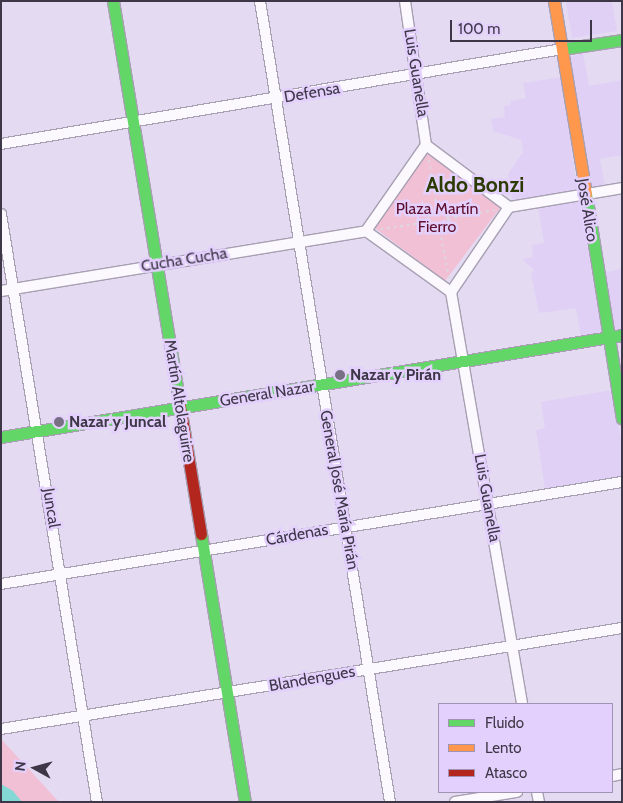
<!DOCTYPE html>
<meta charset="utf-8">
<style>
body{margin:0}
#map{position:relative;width:623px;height:803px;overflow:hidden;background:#e4daf2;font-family:Cabin,sans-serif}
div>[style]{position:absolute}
.built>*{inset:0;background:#e0d0f6}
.green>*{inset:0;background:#f2c0d5;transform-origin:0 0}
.water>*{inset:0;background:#83d7d4}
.path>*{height:2px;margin-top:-1px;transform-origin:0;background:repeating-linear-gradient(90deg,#dcd8e0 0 2.5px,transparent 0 6.5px)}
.path>.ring{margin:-1px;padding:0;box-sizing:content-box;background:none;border:2px solid #dcd8e0;border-radius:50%}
.roads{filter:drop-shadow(1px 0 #a79fb2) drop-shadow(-1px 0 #a79fb2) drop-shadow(0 1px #a79fb2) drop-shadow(0 -1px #a79fb2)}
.street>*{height:10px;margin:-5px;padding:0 5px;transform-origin:5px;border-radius:5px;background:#fbf9fd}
.fast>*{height:11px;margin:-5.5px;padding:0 5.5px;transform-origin:5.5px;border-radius:5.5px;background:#63d668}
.slow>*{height:11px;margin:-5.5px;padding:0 5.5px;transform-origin:5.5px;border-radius:5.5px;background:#ff974d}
.jam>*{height:11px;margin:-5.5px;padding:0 5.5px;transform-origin:5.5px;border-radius:5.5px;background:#b3261e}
.dots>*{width:14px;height:14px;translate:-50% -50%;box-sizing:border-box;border:2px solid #e3d0fc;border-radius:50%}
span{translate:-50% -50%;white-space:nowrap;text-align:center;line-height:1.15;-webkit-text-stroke:5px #e3d0fc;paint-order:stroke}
.street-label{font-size:16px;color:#3e3748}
.park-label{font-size:16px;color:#5f0e2d}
.poi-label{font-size:16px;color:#3e3748;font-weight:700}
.left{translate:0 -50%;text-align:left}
.district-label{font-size:21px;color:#2c3b02;font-weight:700}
.frame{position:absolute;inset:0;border:2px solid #3e3748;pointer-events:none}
.legend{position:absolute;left:438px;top:703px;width:175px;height:90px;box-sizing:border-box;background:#e3d0fc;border:1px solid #a193b4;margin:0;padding:6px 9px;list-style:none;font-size:15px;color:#3e3748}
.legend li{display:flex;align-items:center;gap:10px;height:25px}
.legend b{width:25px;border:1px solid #a193b4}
.north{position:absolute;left:10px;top:743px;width:50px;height:50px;-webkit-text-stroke:4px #e3d0fc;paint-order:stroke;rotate:277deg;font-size:14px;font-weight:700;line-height:20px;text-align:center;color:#3e3748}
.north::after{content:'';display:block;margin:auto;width:18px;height:22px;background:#3e3748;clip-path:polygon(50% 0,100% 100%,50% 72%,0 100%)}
.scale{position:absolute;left:450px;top:20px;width:142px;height:22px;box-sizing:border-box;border:2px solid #3e3748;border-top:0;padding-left:6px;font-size:15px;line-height:18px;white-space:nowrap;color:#3e3748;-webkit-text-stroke:4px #e3d0fc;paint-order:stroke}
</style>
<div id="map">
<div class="built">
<i style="clip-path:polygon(566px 1px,612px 1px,617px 31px,572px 38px)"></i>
<i style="clip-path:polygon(583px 53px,589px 86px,622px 80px,622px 155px,600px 159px,605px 186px,594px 188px,591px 188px,568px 58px)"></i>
<i style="clip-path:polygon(562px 77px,577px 190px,513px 203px,508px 174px,523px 152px,521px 140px,493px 131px,491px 119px,505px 117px,504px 106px,511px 105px,510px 101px,526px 98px,523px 83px)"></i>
<i style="clip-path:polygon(576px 201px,580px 203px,602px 332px,581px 337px,576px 308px,539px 313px,531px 274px,534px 270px,522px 259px,533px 257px,532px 245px,544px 243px,538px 206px)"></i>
<i style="clip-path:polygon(622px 269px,622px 331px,615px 331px,601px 273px)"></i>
<i style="clip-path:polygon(613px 390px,622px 446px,622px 476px,545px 489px,536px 430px,545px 428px,541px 402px)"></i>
</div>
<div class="green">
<i style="left:427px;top:152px;width:92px;height:92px;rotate:37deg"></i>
<i style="clip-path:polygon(1px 739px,59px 802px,1px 802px)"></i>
</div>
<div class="water">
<i style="clip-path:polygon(1px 784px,13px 791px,22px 802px,1px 802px)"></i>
</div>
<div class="path">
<i style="left:429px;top:160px;width:51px;rotate:80.9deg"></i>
<i class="ring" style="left:428px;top:210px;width:18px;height:18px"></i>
<i style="left:448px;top:219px;width:48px;rotate:-10.8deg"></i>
<i style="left:381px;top:229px;width:48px;rotate:-8.5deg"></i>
<i style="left:440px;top:231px;width:48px;rotate:79.2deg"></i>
</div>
<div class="roads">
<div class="street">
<i style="left:260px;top:1px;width:811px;rotate:80.78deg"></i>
<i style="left:1px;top:144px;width:569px;rotate:-9.61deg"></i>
<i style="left:426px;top:145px;width:104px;rotate:36.8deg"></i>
<i style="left:509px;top:207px;width:103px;rotate:124.3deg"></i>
<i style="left:451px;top:292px;width:418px;rotate:80.2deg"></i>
<i style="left:509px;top:207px;width:115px;rotate:-9.5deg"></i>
<i style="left:1px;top:214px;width:596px;rotate:80.73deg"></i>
<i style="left:366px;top:231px;width:105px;rotate:-55.1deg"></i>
<i style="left:426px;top:145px;width:146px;rotate:-98.3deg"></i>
<i style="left:366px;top:231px;width:105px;rotate:35.7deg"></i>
<i style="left:1px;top:291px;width:370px;rotate:-9.3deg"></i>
<i style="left:1px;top:584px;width:629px;rotate:-9.33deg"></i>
<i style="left:1px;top:729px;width:629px;rotate:-9.24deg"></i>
<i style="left:612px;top:776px;width:10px;rotate:-11deg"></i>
<i style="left:537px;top:792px;width:10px;rotate:79deg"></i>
<i style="left:455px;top:802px;width:63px;rotate:-9.2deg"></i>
</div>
<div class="fast">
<i style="left:113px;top:1px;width:404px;rotate:80.6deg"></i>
<i style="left:562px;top:49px;width:61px;rotate:-8.5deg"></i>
<i style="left:586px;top:194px;width:227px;rotate:80.9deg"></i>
<i style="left:1px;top:437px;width:629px;rotate:-9.33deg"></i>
<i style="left:201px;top:534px;width:272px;rotate:80.7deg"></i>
</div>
<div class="slow">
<i style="left:554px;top:1px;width:196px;rotate:80.6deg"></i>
</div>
<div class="jam">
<i style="left:179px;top:400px;width:136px;rotate:80.7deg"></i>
</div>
</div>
<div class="dots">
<i style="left:340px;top:375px;background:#787084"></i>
<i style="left:59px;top:422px;background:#787084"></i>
</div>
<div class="street-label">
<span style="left:416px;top:73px;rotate:81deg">Luis Guanella</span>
<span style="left:312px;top:93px;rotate:-10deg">Defensa</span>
<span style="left:587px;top:210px;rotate:81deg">José Alico</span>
<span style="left:184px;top:260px;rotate:-9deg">Cucha Cucha</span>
<span style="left:267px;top:394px;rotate:-9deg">General Nazar</span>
<span style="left:179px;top:401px;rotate:81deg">Martín Altolaguirre</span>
<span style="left:339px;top:490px;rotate:80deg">General José María Pirán</span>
<span style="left:487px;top:498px;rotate:80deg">Luis Guanella</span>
<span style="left:51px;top:508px;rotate:81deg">Juncal</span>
<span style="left:297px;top:535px;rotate:-10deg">Cárdenas</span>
<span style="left:312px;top:679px;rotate:-10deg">Blandengues</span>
</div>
<div class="park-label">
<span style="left:437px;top:218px">Plaza Martín<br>Fierro</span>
</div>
<div class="poi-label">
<span class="left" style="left:350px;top:375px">Nazar y Pirán</span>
<span class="left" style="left:69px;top:422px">Nazar y Juncal</span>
</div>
<div class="district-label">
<span style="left:475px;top:185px">Aldo Bonzi</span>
</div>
<div class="frame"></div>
<ul class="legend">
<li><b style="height:6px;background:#63d668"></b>Fluido</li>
<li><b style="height:6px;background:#ff974d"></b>Lento</li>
<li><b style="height:6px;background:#b3261e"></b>Atasco</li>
</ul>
<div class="north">N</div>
<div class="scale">100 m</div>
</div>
